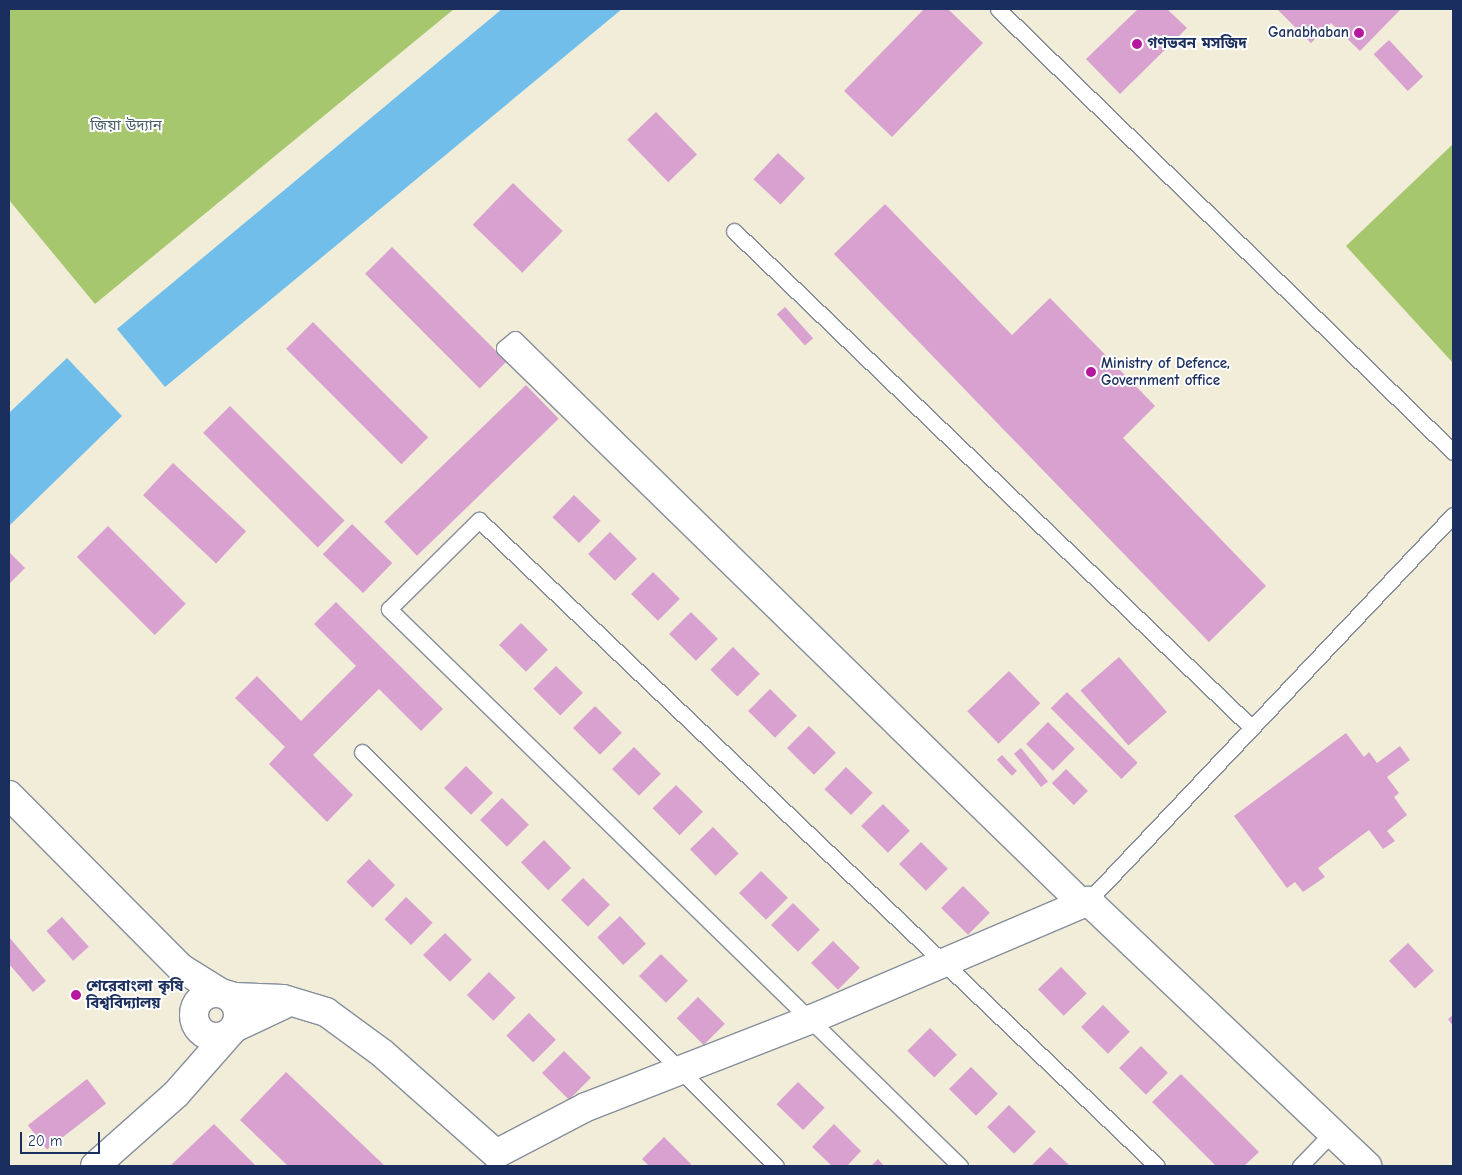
<!DOCTYPE html>
<meta charset="utf-8">
<style>
body{margin:0}
#map{position:relative;width:1462px;height:1175px;overflow:hidden;background:#f1edd9;font-family:"Comic Neue","Noto Sans Bengali",sans-serif}
div>[style]{position:absolute}
.green>*{inset:0;background:#a7c76f}
.water>*{inset:0;background:#71beeb}
.building>*{inset:0;background:#d8a1d0;transform-origin:0 0}
.roads{filter:drop-shadow(1px 0 #868e9c) drop-shadow(-1px 0 #868e9c) drop-shadow(0 1px #868e9c) drop-shadow(0 -1px #868e9c)}
.service>*{height:15px;margin:-7.5px;padding:0 7.5px;transform-origin:7.5px;border-radius:7.5px;background:#fff}
.tertiary>*{height:28px;margin:-14px;padding:0 14px;transform-origin:14px;border-radius:14px;background:#fff}
.tertiary>.ring{margin:-14px;padding:0;box-sizing:content-box;background:none;border:28px solid #fff;border-radius:50%}
.dots>*{width:14px;height:14px;translate:-50% -50%;box-sizing:border-box;border:2px solid #fff;border-radius:50%}
span{translate:-50% -50%;white-space:nowrap;text-align:center;line-height:1.15;-webkit-text-stroke:4px #fff;paint-order:stroke}
.poi-label{font-size:15px;color:#1b2f5e;font-weight:700}
.right{translate:-100% -50%;text-align:right}
.left{translate:0 -50%;text-align:left}
.park-label{font-size:15px;color:#455d63}
.frame{position:absolute;inset:0;border:10px solid #1b2f5e;pointer-events:none}
.scale{position:absolute;left:20px;top:1132px;width:80px;height:22px;box-sizing:border-box;border:2px solid #1b2f5e;border-top:0;padding-left:6px;font-size:15px;line-height:18px;white-space:nowrap;color:#1b2f5e;-webkit-text-stroke:4px #fff;paint-order:stroke}
</style>
<div id="map">
<div class="green">
<i style="clip-path:polygon(9px 9px,454px 9px,95px 304px,9px 200px)"></i>
<i style="clip-path:polygon(1453px 144px,1453px 363px,1346px 246px)"></i>
</div>
<div class="water">
<i style="clip-path:polygon(502px 9px,622px 9px,165px 387px,117px 329px)"></i>
<i style="clip-path:polygon(67px 358px,122px 416px,9px 526px,9px 413px)"></i>
</div>
<div class="building">
<i style="clip-path:polygon(924px 9px,948px 9px,983px 43px,892px 137px,844px 91px)"></i>
<i style="clip-path:polygon(1138px 9px,1167px 9px,1187px 28px,1120px 94px,1086px 59px)"></i>
<i style="clip-path:polygon(1277px 9px,1401px 9px,1360px 51px,1331px 23px,1311px 43px)"></i>
<i style="left:1389px;top:40px;width:50px;height:21px;rotate:47deg"></i>
<i style="left:656px;top:112px;width:59px;height:40px;rotate:46deg"></i>
<i style="left:778px;top:153px;width:37px;height:36px;rotate:43deg"></i>
<i style="left:513px;top:183px;width:69px;height:58px;rotate:44deg"></i>
<i style="clip-path:polygon(885px 204px,1012px 335px,1050px 298px,1155px 406px,1123px 438px,1266px 586px,1209px 642px,834px 254px)"></i>
<i style="left:392px;top:247px;width:162px;height:38px;rotate:45deg"></i>
<i style="left:785px;top:307px;width:42px;height:11px;rotate:48deg"></i>
<i style="left:313px;top:322px;width:163px;height:38px;rotate:45deg"></i>
<i style="left:526px;top:385px;width:47px;height:197px;rotate:46deg"></i>
<i style="left:230px;top:406px;width:162px;height:38px;rotate:45deg"></i>
<i style="left:173px;top:463px;width:100px;height:44px;rotate:43deg"></i>
<i style="left:574px;top:495px;width:37px;height:31px;rotate:44deg"></i>
<i style="left:352px;top:524px;width:56px;height:42px;rotate:44deg"></i>
<i style="left:108px;top:526px;width:110px;height:44px;rotate:45deg"></i>
<i style="left:610px;top:532px;width:38px;height:31px;rotate:45deg"></i>
<i style="clip-path:polygon(9px 552px,25px 568px,9px 584px)"></i>
<i style="left:653px;top:572px;width:38px;height:31px;rotate:45deg"></i>
<i style="clip-path:polygon(336px 602px,443px 709px,421px 731px,379px 689px,313px 755px,353px 795px,327px 822px,269px 764px,285px 747px,235px 698px,257px 676px,301px 721px,356px 666px,314px 624px)"></i>
<i style="left:691px;top:612px;width:38px;height:31px;rotate:45deg"></i>
<i style="left:521px;top:623px;width:38px;height:31px;rotate:45deg"></i>
<i style="left:733px;top:647px;width:38px;height:32px;rotate:45deg"></i>
<i style="left:1119px;top:657px;width:73px;height:51px;rotate:49deg"></i>
<i style="left:556px;top:666px;width:38px;height:32px;rotate:45deg"></i>
<i style="left:1009px;top:671px;width:45px;height:58px;rotate:46deg"></i>
<i style="left:770px;top:689px;width:38px;height:31px;rotate:45deg"></i>
<i style="left:1067px;top:692px;width:100px;height:23px;rotate:45deg"></i>
<i style="left:595px;top:706px;width:38px;height:31px;rotate:45deg"></i>
<i style="left:1048px;top:722px;width:38px;height:31px;rotate:45deg"></i>
<i style="left:809px;top:726px;width:38px;height:31px;rotate:45deg"></i>
<i style="clip-path:polygon(1346px 733px,1364px 757px,1369px 752px,1377px 763px,1400px 746px,1410px 760px,1387px 777px,1399px 793px,1394px 797px,1407px 815px,1387px 831px,1395px 841px,1383px 849px,1369px 830px,1318px 868px,1325px 877px,1303px 892px,1295px 882px,1287px 888px,1234px 816px)"></i>
<i style="left:634px;top:747px;width:38px;height:31px;rotate:45deg"></i>
<i style="left:1021px;top:748px;width:43px;height:9px;rotate:51deg"></i>
<i style="left:1002px;top:755px;width:22px;height:7px;rotate:47deg"></i>
<i style="left:466px;top:766px;width:38px;height:31px;rotate:45deg"></i>
<i style="left:846px;top:767px;width:37px;height:31px;rotate:44deg"></i>
<i style="left:1066px;top:769px;width:31px;height:20px;rotate:45deg"></i>
<i style="left:676px;top:785px;width:38px;height:33px;rotate:45deg"></i>
<i style="left:502px;top:798px;width:38px;height:31px;rotate:45deg"></i>
<i style="left:883px;top:804px;width:38px;height:31px;rotate:45deg"></i>
<i style="left:713px;top:827px;width:37px;height:32px;rotate:46deg"></i>
<i style="left:544px;top:840px;width:39px;height:32px;rotate:46deg"></i>
<i style="left:921px;top:842px;width:38px;height:31px;rotate:45deg"></i>
<i style="left:369px;top:859px;width:37px;height:32px;rotate:45deg"></i>
<i style="left:761px;top:871px;width:38px;height:31px;rotate:45deg"></i>
<i style="left:583px;top:878px;width:38px;height:31px;rotate:45deg"></i>
<i style="left:963px;top:886px;width:38px;height:31px;rotate:45deg"></i>
<i style="left:406px;top:897px;width:37px;height:31px;rotate:44deg"></i>
<i style="left:793px;top:903px;width:38px;height:31px;rotate:45deg"></i>
<i style="left:620px;top:916px;width:38px;height:31px;rotate:47deg"></i>
<i style="left:62px;top:917px;width:40px;height:21px;rotate:48deg"></i>
<i style="left:445px;top:933px;width:38px;height:31px;rotate:45deg"></i>
<i style="clip-path:polygon(9px 937px,46px 981px,33px 992px,9px 964px)"></i>
<i style="left:833px;top:941px;width:38px;height:31px;rotate:45deg"></i>
<i style="left:1408px;top:943px;width:38px;height:26px;rotate:47deg"></i>
<i style="left:661px;top:954px;width:38px;height:31px;rotate:45deg"></i>
<i style="left:1061px;top:967px;width:37px;height:32px;rotate:46deg"></i>
<i style="left:489px;top:972px;width:37px;height:32px;rotate:44deg"></i>
<i style="left:698px;top:997px;width:38px;height:30px;rotate:45deg"></i>
<i style="left:1103px;top:1005px;width:38px;height:31px;rotate:45deg"></i>
<i style="left:529px;top:1013px;width:38px;height:32px;rotate:45deg"></i>
<i style="clip-path:polygon(1453px 1015px,1453px 1026px,1448px 1019px)"></i>
<i style="left:930px;top:1028px;width:38px;height:32px;rotate:45deg"></i>
<i style="left:1141px;top:1046px;width:38px;height:31px;rotate:45deg"></i>
<i style="left:564px;top:1051px;width:38px;height:31px;rotate:45deg"></i>
<i style="left:971px;top:1067px;width:38px;height:31px;rotate:45deg"></i>
<i style="clip-path:polygon(286px 1072px,385px 1166px,288px 1166px,240px 1120px)"></i>
<i style="clip-path:polygon(1181px 1074px,1259px 1152px,1244px 1166px,1216px 1166px,1152px 1102px)"></i>
<i style="left:87px;top:1079px;width:31px;height:75px;rotate:52deg"></i>
<i style="left:798px;top:1082px;width:37px;height:31px;rotate:44deg"></i>
<i style="left:1009px;top:1105px;width:38px;height:31px;rotate:45deg"></i>
<i style="clip-path:polygon(214px 1124px,256px 1166px,170px 1166px)"></i>
<i style="clip-path:polygon(834px 1124px,861px 1151px,847px 1166px,832px 1166px,812px 1147px)"></i>
<i style="clip-path:polygon(664px 1137px,691px 1164px,689px 1166px,649px 1166px,642px 1159px)"></i>
<i style="clip-path:polygon(1050px 1147px,1070px 1166px,1031px 1166px)"></i>
<i style="clip-path:polygon(878px 1159px,884px 1166px,871px 1166px)"></i>
</div>
<div class="roads">
<div class="service">
<i style="left:998px;top:9px;width:635px;rotate:44.23deg"></i>
<i style="left:734px;top:231px;width:718px;rotate:43.81deg"></i>
<i style="left:362px;top:752px;width:585px;rotate:45deg"></i>
<i style="left:1076px;top:906px;width:799px;rotate:-135.71deg"></i>
<i style="left:504px;top:348px;width:14px;rotate:-39deg"></i>
<i style="left:515px;top:339px;width:803px;rotate:44.44deg"></i>
<i style="left:1088px;top:901px;width:531px;rotate:-46.6deg"></i>
<i style="left:960px;top:1166px;width:798px;rotate:-135.71deg"></i>
<i style="left:389px;top:609px;width:127px;rotate:-44.7deg"></i>
<i style="left:479px;top:520px;width:936px;rotate:43.62deg"></i>
<i style="left:1300px;top:1166px;width:45px;rotate:-45.9deg"></i>
</div>
<div class="tertiary">
<i style="left:9px;top:795px;width:244px;rotate:45.2deg"></i>
<i style="left:181px;top:968px;width:47px;rotate:32deg"></i>
<i style="left:221px;top:993px;width:15px;rotate:16deg"></i>
<i style="left:235px;top:997px;width:48px;rotate:2.4deg"></i>
<i style="left:283px;top:999px;width:45px;rotate:16.8deg"></i>
<i style="left:326px;top:1012px;width:69px;rotate:36.2deg"></i>
<i style="left:382px;top:1053px;width:152px;rotate:41.5deg"></i>
<i style="left:496px;top:1154px;width:102px;rotate:-27.6deg"></i>
<i style="left:586px;top:1107px;width:243px;rotate:-21.3deg"></i>
<i style="left:812px;top:1019px;width:300px;rotate:-23.1deg"></i>
<i style="left:1088px;top:901px;width:385px;rotate:43.5deg"></i>
<i class="ring" style="left:194px;top:993px;width:16px;height:16px"></i>
<i style="left:95px;top:1166px;width:108px;rotate:-41.6deg"></i>
<i style="left:176px;top:1094px;width:88px;rotate:-48.7deg"></i>
<i style="left:234px;top:1028px;width:54px;rotate:-25.1deg"></i>
</div>
</div>
<div class="dots">
<i style="left:1359px;top:33px;background:#b5179e"></i>
<i style="left:1137px;top:44px;background:#b5179e"></i>
<i style="left:1091px;top:372px;background:#b5179e"></i>
<i style="left:76px;top:995px;background:#b5179e"></i>
</div>
<div class="poi-label">
<span class="right" style="left:1349px;top:33px">Ganabhaban</span>
<span class="left" style="left:1147px;top:44px">গণভবন মসজিদ</span>
<span class="left" style="left:1101px;top:372px">Ministry of Defence,<br>Government office</span>
<span class="left" style="left:86px;top:995px">শেরেবাংলা কৃষি<br>বিশ্ববিদ্যালয়</span>
</div>
<div class="park-label">
<span style="left:126px;top:126px">জিয়া উদ্যান</span>
</div>
<div class="frame"></div>
<div class="scale">20 m</div>
</div>
